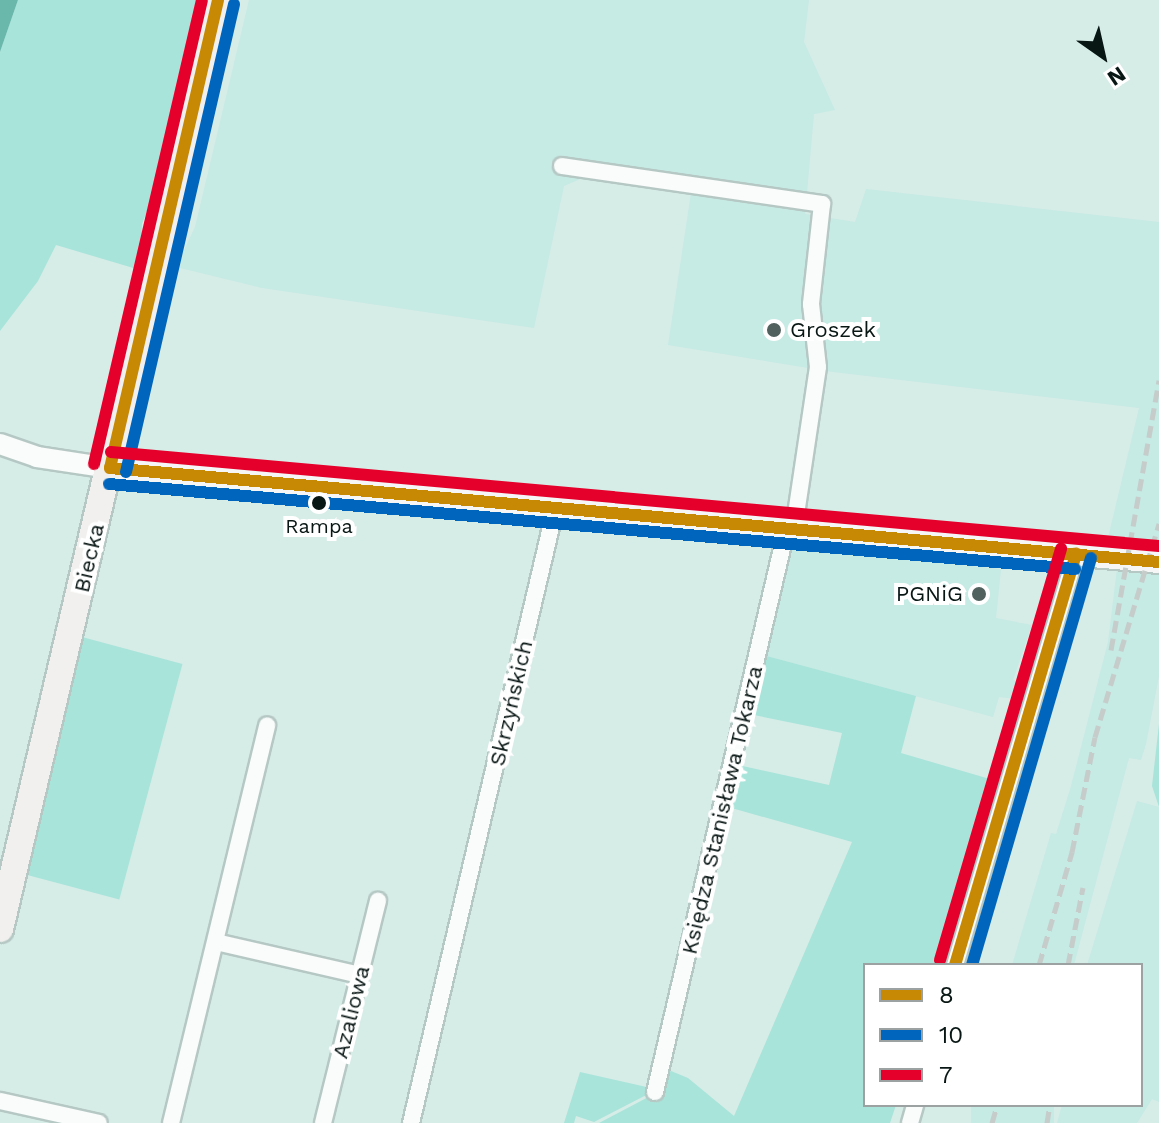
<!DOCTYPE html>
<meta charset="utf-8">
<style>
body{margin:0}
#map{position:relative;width:1159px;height:1123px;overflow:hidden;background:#d6ece7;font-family:"Work Sans",sans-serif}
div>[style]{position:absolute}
.built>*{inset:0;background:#c6eae4;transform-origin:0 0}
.green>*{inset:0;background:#a8e4da;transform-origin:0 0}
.water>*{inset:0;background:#6ab8ac}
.roads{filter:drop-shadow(2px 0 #b6c8c4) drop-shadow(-2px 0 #b6c8c4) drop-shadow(0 2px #b6c8c4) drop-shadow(0 -2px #b6c8c4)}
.minor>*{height:16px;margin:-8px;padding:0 8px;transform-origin:8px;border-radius:8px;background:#f9fcfb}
.tertiary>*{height:20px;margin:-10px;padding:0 10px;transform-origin:10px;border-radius:10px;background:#f9fcfb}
.secondary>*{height:22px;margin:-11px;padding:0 11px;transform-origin:11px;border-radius:11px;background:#f5f6f5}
.primary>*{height:26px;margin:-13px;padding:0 13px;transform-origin:13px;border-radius:13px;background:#f1f0ee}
.rail>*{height:5px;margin-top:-2.5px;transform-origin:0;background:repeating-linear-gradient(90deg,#c5ccca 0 12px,transparent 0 18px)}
.bus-1>*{height:12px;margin:-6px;padding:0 6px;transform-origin:6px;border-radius:6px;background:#c78904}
.bus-2>*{height:12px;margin:-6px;padding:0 6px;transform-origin:6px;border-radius:6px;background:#0065bd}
.bus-3>*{height:12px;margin:-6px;padding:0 6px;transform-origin:6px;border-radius:6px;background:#e4002b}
.dots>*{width:22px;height:22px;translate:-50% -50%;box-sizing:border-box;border:4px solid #fff;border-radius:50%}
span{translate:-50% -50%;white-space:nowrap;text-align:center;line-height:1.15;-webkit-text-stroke:8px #fff;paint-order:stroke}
.bus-label{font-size:20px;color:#081614}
.poi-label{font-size:22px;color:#081614}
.left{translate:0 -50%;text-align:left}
.right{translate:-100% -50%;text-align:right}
.street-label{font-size:22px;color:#081614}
.legend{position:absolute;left:863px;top:963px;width:280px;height:144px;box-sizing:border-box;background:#fff;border:2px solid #9ca2a1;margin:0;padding:10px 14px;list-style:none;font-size:24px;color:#081614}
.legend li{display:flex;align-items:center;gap:16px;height:40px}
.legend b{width:40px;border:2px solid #9ca2a1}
.north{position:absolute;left:1063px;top:16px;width:80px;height:80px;-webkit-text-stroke:6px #fff;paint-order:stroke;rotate:146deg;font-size:22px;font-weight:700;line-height:32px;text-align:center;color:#081614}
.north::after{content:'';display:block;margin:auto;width:28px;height:36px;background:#081614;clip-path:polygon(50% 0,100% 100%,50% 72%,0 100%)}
</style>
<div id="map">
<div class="built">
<i style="clip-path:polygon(249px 0,809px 0,804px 42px,835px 110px,814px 114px,805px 214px,855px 222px,866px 189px,1159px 222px,1159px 676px,1146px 744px,1141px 760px,1129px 758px,1074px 965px,1012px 965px,1051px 833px,1056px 834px,1071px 786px,1108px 642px,1120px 544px,1107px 542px,1139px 408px,833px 372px,668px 345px,691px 193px,580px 179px,564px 186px,534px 328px,262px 288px,176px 267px,195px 227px)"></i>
<i style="clip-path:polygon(789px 548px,1001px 569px,996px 618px,1032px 625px,1013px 680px,1018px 681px,1016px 699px,999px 697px,993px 717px,763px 655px)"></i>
<i style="clip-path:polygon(1137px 801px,1159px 807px,1159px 1102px,1152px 1099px,1137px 1123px,1057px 1123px,1062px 1105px,1141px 1105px,1141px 965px,1087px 965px)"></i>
<i style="left:971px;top:1105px;width:83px;height:19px"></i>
</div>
<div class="green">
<i style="clip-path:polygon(18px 0,202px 0,170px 151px,142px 224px,140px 270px,56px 245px,38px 281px,0 331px,0 52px)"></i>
<i style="left:82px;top:637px;width:104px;height:244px;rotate:15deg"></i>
<i style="clip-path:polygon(763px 655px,916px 696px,901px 753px,1000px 782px,938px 965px,865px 965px,865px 1105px,896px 1105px,890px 1123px,599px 1123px,656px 1093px,664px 1074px,671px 1071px,688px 1078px,734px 1116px,852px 842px,728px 807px,738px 765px,829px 785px,842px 733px,749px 714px)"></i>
<i style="clip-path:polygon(1159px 724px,1159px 807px,1152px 786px)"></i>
<i style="clip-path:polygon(580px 1072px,651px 1088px,654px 1091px,594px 1122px,576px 1116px,574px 1123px,564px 1123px)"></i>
</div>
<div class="water">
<i style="clip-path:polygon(0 0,18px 0,0 52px)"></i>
</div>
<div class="roads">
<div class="minor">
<i style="left:562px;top:166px;width:263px;rotate:8.3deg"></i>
<i style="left:822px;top:204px;width:101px;rotate:96.3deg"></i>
<i style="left:811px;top:304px;width:63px;rotate:83.7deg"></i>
<i style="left:818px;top:367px;width:163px;rotate:98.5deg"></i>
<i style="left:216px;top:942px;width:148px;rotate:12.9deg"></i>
<i style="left:955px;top:965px;width:429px;rotate:-73.6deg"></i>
<i style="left:655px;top:1092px;width:580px;rotate:-76.85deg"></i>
<i style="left:0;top:1101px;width:101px;rotate:12.5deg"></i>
<i style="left:171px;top:1123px;width:409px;rotate:-76.4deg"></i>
<i style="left:323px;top:1123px;width:229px;rotate:-76.1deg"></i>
<i style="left:411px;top:1123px;width:634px;rotate:-76.78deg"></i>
<i style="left:910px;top:1123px;width:19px;rotate:-74deg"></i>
</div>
<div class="tertiary">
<i style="left:0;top:444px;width:39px;rotate:19deg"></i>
<i style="left:37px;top:457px;width:74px;rotate:8.6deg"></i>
</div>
<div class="secondary">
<i style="left:110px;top:468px;width:1053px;rotate:5.12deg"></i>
</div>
<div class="primary">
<i style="left:0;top:929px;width:954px;rotate:-76.79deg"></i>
</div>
</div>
<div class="rail">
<i style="left:1111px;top:650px;width:274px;rotate:-79.9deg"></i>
<i style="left:1039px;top:965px;width:118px;rotate:-73.7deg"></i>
<i style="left:1072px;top:852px;width:117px;rotate:-78.7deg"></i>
<i style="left:1095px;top:737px;width:223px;rotate:-73.3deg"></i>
<i style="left:1068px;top:965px;width:79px;rotate:-79.1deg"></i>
<i style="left:992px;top:1123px;width:19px;rotate:-74deg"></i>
<i style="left:1047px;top:1123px;width:18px;rotate:-81deg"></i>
</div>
<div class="bus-1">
<i style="left:110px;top:468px;width:1053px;rotate:5.12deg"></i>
<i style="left:110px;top:468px;width:480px;rotate:-77deg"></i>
<i style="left:955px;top:965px;width:429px;rotate:-73.6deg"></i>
</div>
<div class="bus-2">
<i style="left:126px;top:472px;width:480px;rotate:-77deg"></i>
<i style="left:109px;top:484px;width:970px;rotate:5.03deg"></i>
<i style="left:972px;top:965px;width:424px;rotate:-73.7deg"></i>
</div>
<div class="bus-3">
<i style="left:111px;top:452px;width:1052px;rotate:5.13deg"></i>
<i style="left:94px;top:464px;width:476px;rotate:-76.9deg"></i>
<i style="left:940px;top:960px;width:429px;rotate:-73.6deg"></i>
</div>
<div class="dots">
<i style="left:774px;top:330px;background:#50615e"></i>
<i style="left:319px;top:503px;background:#081614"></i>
<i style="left:979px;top:594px;background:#50615e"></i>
</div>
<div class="bus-label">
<span style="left:319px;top:526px">Rampa</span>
</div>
<div class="poi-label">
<span class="left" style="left:790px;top:330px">Groszek</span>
<span class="right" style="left:963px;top:594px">PGNiG</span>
</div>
<div class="street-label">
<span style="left:89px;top:558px;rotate:-77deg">Biecka</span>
<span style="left:511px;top:703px;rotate:-77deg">Skrzyńskich</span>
<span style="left:722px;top:810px;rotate:-77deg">Księdza Stanisława Tokarza</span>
<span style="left:351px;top:1012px;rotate:-76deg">Azaliowa</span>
</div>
<ul class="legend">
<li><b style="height:10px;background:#c78904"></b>8</li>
<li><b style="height:10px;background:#0065bd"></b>10</li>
<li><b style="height:10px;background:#e4002b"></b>7</li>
</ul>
<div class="north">N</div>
</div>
